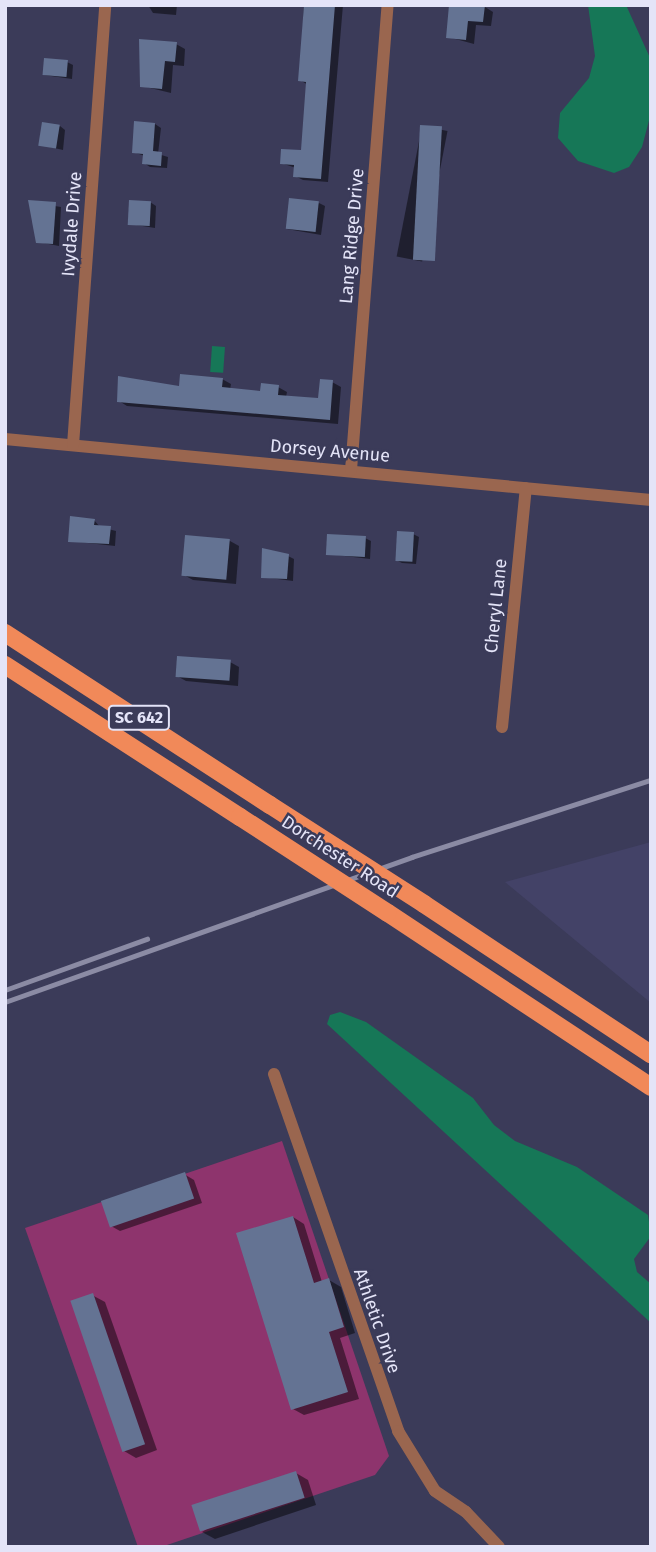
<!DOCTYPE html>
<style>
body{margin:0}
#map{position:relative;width:656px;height:1552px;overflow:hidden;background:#3b3b59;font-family:"Fira Sans",sans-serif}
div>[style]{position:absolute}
.built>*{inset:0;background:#434267}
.green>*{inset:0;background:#8e346d}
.water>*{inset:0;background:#167757;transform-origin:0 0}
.shadow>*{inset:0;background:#0007;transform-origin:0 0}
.building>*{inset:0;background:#647393;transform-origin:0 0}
.street>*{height:12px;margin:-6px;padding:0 6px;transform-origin:6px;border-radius:6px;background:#9a664f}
.primary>*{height:18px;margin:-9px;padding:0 9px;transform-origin:9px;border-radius:9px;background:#f18959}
.rail>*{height:4.5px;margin:-2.25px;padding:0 2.25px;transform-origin:2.25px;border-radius:2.25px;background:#8b8ba4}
.primary-bridge>*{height:18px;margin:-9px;padding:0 9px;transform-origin:9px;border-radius:9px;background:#f18959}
span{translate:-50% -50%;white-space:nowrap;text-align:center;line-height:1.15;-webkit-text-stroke:5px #3b3b59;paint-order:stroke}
.shield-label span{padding:2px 5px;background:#3b3b59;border:2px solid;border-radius:5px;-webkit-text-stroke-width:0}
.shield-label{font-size:16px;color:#e4e4f8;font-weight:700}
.street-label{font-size:18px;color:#e4e4f8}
.frame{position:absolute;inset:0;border:7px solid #e4e4f8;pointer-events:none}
</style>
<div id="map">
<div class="built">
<i style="clip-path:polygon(651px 842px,651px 1003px,505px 882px)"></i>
</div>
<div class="green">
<i style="clip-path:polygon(282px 1141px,389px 1456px,375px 1475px,161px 1547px,138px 1547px,25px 1228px)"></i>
</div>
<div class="water">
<i style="clip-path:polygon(588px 5px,626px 5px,651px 60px,651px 113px,642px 147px,629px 167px,614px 173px,578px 161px,558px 138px,560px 113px,589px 78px,595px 56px)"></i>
<i style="left:212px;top:346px;width:13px;height:26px;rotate:4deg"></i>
<i style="clip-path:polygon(340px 1012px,366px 1022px,473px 1098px,494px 1125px,515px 1141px,577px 1167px,648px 1215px,651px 1236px,634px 1259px,637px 1272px,651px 1284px,651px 1323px,327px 1024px,330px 1015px)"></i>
</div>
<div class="shadow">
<i style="clip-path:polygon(148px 5px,177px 5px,176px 15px,153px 13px)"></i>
<i style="clip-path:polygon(304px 5px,343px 5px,328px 182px,303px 180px,295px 176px,296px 168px,281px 163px,303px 152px,308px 85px,300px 80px)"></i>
<i style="clip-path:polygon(485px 7px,493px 12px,491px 26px,476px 25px,474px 44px,448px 37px)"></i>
<i style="clip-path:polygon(176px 44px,185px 49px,184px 66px,173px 65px,171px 93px,142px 86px)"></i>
<i style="clip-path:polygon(67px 62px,73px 65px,72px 79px,44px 75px)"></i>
<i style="clip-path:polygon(155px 124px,161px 128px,158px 154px,168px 157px,167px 168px,150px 167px,144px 163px,145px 156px,133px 152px)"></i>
<i style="clip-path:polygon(60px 126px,65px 130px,63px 150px,41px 145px)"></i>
<i style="left:422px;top:126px;width:26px;height:133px;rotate:11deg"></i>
<i style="clip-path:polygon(30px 202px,61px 207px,59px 246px,38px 242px)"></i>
<i style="clip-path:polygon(150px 202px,156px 206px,155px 228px,130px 224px)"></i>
<i style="clip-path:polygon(319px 203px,325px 206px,321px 235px,287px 229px)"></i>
<i style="clip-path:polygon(222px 379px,231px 384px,230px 390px,262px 393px,278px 387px,287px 392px,286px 397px,320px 400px,332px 382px,341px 387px,338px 424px,127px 406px,119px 401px)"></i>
<i style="clip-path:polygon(94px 520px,100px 527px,116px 531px,115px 546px,70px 541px)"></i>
<i style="clip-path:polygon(413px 534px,419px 537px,416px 564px,402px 563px,396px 560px)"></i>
<i style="clip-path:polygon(365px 538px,371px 541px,370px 559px,328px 554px)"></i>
<i style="clip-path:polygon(230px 541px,239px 546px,236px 584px,193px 580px,184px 575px)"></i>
<i style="clip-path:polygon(288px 556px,294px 559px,293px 581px,262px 577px)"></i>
<i style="clip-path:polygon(230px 662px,239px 667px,238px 686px,186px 681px,177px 676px)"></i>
<i style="clip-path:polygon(184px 1174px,194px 1180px,202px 1203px,120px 1231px,111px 1226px)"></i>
<i style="clip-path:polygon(293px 1217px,304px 1224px,322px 1282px,329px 1280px,341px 1287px,355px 1333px,340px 1338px,359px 1399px,304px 1415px,293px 1409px)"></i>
<i style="clip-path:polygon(92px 1295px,105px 1302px,157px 1450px,136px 1458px,124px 1451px)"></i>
<i style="clip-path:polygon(296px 1473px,308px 1480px,316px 1505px,215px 1539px,202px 1532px)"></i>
</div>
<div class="building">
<i style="clip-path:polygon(304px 5px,335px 5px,321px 179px,293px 177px,294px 165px,280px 164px,281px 149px,301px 150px,306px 82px,298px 81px)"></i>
<i style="clip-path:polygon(449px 5px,485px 5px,483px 22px,468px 21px,466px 40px,446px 38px)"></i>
<i style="clip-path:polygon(139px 39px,177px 42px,175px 62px,165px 61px,162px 89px,140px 87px)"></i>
<i style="left:44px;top:58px;width:24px;height:17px;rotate:5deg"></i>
<i style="clip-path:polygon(134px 121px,155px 123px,153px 151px,162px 152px,161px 166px,142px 164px,143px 154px,132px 153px)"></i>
<i style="left:42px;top:122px;width:18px;height:24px;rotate:9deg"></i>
<i style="left:420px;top:125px;width:22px;height:135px;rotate:3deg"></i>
<i style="left:289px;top:198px;width:30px;height:31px;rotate:6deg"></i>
<i style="clip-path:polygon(28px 200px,56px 202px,53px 244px,36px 243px)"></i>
<i style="left:129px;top:200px;width:22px;height:25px;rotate:3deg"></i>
<i style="clip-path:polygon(180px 374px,223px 378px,222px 387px,260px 391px,261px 383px,279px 385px,278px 395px,318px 398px,320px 379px,333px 380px,330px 420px,117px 402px,118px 376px,179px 386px)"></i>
<i style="clip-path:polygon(70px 516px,95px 519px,94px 525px,111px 526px,109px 544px,68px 542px)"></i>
<i style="left:397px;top:531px;width:17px;height:30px;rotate:3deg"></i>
<i style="left:327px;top:534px;width:39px;height:21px;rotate:3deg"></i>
<i style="left:185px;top:535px;width:45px;height:41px;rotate:5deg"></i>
<i style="clip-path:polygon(262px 548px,289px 554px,287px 579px,261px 578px)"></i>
<i style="left:177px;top:656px;width:54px;height:21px;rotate:4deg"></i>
<i style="left:185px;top:1172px;width:28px;height:89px;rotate:71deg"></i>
<i style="clip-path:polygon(293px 1216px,314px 1283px,329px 1278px,344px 1327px,329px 1332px,348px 1392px,291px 1410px,236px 1233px)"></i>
<i style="left:93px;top:1293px;width:160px;height:24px;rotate:71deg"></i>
<i style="left:296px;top:1471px;width:28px;height:110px;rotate:72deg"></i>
</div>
<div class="street">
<i style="left:5px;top:439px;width:649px;rotate:5.39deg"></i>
<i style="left:73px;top:445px;width:441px;rotate:-85.8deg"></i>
<i style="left:351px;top:470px;width:466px;rotate:-85.5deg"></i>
<i style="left:502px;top:727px;width:240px;rotate:-84.3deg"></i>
<i style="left:274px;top:1074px;width:378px;rotate:70.8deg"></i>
<i style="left:398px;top:1431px;width:70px;rotate:58.3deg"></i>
<i style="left:435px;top:1491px;width:37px;rotate:34deg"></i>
<i style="left:466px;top:1512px;width:48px;rotate:46.7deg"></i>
</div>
<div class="primary">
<i style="left:5px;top:633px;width:316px;rotate:33deg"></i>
<i style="left:5px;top:665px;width:280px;rotate:32.9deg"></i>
<i style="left:424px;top:904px;width:272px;rotate:33.5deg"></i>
<i style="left:388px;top:913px;width:315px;rotate:33.5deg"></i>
</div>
<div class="rail">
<i style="left:5px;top:990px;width:151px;rotate:-19.8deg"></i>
<i style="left:5px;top:1002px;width:432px;rotate:-19.6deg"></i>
<i style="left:412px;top:857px;width:251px;rotate:-17.9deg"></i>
</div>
<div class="primary-bridge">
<i style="left:270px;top:805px;width:183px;rotate:32.7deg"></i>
<i style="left:240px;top:817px;width:176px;rotate:33deg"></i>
</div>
<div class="shield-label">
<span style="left:139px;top:718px">SC 642</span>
</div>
<div class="street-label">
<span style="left:72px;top:224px;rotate:-86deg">Ivydale Drive</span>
<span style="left:352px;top:236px;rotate:-85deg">Lang Ridge Drive</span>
<span style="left:330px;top:451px;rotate:5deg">Dorsey Avenue</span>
<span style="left:496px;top:606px;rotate:-84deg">Cheryl Lane</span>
<span style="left:340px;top:857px;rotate:33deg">Dorchester Road</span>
<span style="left:377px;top:1321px;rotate:71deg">Athletic Drive</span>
</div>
<div class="frame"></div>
</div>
